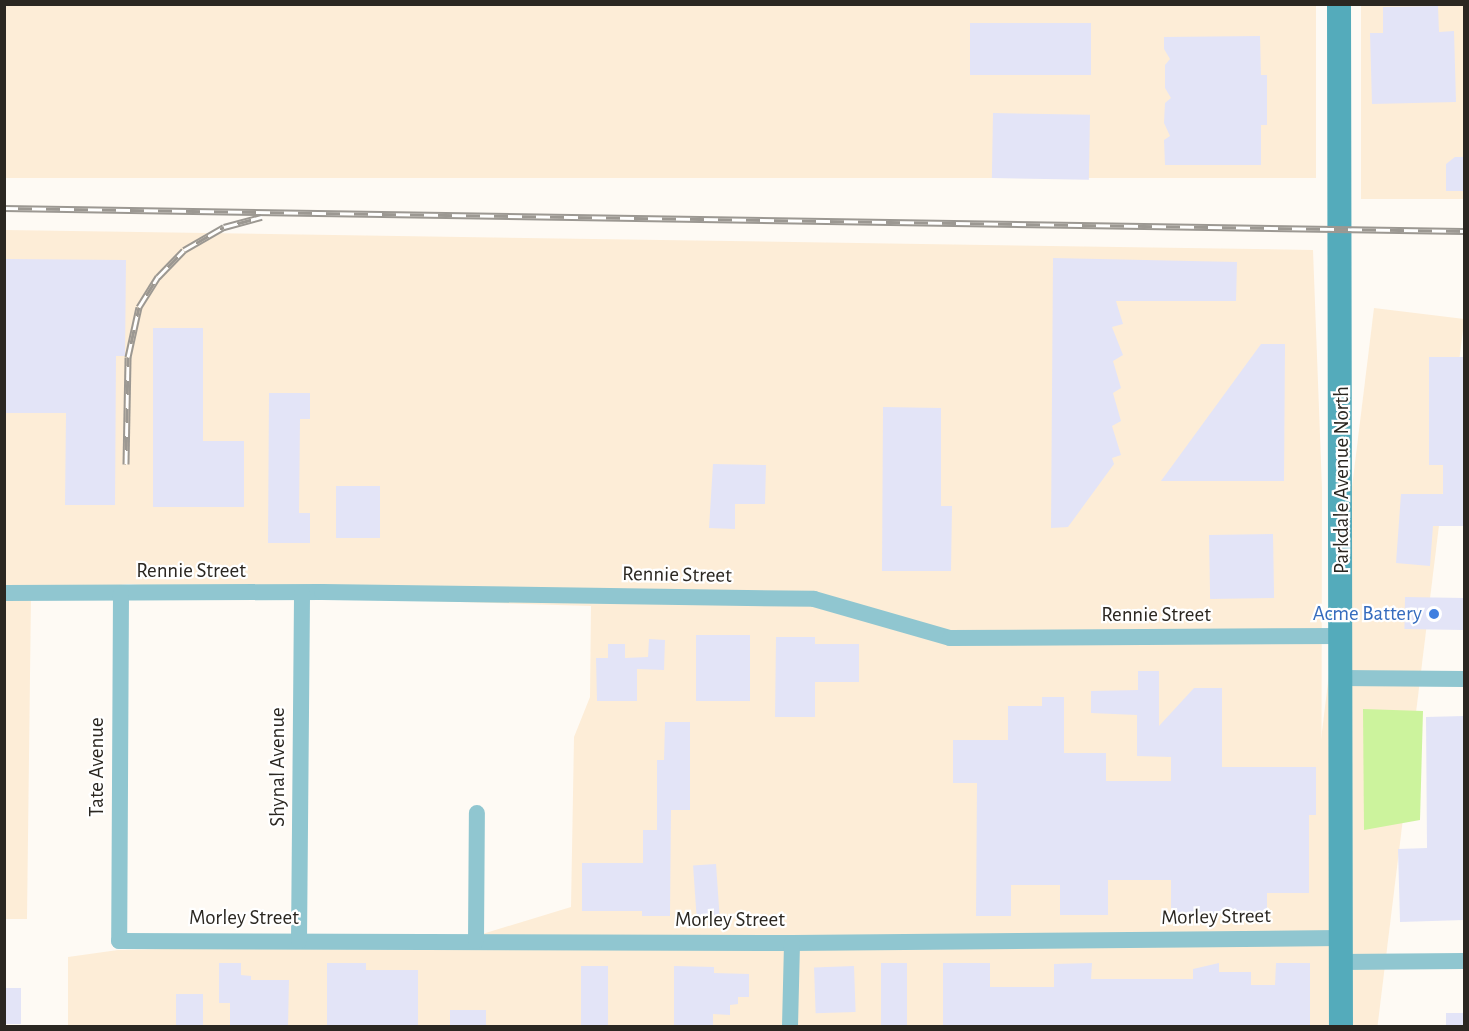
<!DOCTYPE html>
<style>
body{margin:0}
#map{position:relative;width:1469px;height:1031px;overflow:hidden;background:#fefaf4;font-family:"Alegreya Sans",sans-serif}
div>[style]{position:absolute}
.built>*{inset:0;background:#fdedd7;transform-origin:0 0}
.green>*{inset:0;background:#ccf39d}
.building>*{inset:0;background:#e3e4f7;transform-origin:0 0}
.street>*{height:16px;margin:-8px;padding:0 8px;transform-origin:8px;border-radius:8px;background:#90c6d0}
.secondary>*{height:24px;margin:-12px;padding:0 12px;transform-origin:12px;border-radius:12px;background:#54abbb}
.rail>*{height:7px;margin-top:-3.5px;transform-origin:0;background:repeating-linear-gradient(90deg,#fff 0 14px,#9c9892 0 28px);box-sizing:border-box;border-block:2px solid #9c9892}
.dots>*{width:16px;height:16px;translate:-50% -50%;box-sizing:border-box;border:3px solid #fff;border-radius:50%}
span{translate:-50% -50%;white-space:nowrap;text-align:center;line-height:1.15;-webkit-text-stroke:4.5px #fff;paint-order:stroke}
.street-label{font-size:21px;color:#2b2721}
.shop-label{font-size:21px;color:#366cbe}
.right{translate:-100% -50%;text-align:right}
.frame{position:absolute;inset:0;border:6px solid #2b2721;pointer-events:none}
</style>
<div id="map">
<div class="built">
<i style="left:5px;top:5px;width:1311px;height:173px"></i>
<i style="left:1361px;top:5px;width:103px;height:194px"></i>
<i style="clip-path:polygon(5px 230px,1313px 250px,1322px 488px,1321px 1026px,68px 1026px,68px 957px,118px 950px,453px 943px,571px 907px,574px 737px,590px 697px,591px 606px,301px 597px,128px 584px,31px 596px,27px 919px,5px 919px)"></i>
<i style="left:1374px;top:308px;width:91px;height:718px;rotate:7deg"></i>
</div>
<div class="green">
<i style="clip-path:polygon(1363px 709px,1423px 711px,1420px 820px,1364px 830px)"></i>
</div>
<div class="building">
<i style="clip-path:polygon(1438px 6px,1439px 32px,1454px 31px,1456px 102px,1372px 104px,1370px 33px,1383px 33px,1383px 7px)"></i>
<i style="left:970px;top:23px;width:121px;height:52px"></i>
<i style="clip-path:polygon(1260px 36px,1261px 75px,1267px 75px,1267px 125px,1261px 125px,1261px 165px,1165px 165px,1164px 140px,1170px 136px,1164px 123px,1165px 103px,1171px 98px,1165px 88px,1165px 65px,1170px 59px,1164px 49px,1164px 37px)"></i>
<i style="left:993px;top:113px;width:97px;height:65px;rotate:1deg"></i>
<i style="clip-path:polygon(1455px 157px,1464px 157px,1464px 191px,1446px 191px,1446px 164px)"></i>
<i style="clip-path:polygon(1053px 258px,1237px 262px,1236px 301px,1116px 301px,1123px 324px,1112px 327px,1123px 355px,1113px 361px,1121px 388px,1113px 393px,1121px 421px,1112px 426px,1121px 455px,1112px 458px,1114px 464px,1068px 527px,1051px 528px)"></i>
<i style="clip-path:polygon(6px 259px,126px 260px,125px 356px,116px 356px,115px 505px,65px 505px,66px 413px,5px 413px)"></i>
<i style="clip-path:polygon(153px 328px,203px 328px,203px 441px,244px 441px,244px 507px,153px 507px)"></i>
<i style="clip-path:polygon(1261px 344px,1285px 344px,1284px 481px,1161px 481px)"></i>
<i style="clip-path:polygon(1429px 357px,1464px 357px,1464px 526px,1433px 526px,1430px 566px,1396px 563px,1401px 494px,1443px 494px,1443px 465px,1429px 465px)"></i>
<i style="clip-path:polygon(269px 393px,310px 393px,310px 419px,300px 419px,299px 513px,310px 513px,310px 543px,268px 543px)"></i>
<i style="clip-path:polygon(883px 407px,941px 408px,941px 506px,952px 506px,951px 571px,882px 571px)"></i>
<i style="clip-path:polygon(713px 464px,766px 465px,765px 504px,735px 504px,735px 529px,709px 528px)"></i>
<i style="left:380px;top:486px;width:52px;height:44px;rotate:90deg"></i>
<i style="left:1273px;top:534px;width:64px;height:64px;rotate:89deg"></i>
<i style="left:1405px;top:597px;width:59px;height:32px;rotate:1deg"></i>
<i style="left:696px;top:635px;width:54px;height:66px"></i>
<i style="clip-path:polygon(776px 637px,815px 637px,815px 644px,859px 644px,859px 682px,815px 682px,815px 717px,775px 717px)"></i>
<i style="clip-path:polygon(649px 639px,665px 640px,664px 670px,637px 669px,637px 701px,597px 701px,596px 658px,608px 658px,608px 644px,625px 644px,625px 658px,648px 657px)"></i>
<i style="clip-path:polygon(1138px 671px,1159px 671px,1159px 726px,1194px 688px,1222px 688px,1222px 767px,1316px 767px,1316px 815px,1309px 815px,1309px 893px,1267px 893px,1267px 918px,1251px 918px,1251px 914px,1171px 914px,1171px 880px,1108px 880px,1108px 915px,1060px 915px,1060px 885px,1011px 885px,1011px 916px,976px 916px,977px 783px,953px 783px,953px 740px,1008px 740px,1008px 706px,1042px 706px,1042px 697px,1064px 697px,1064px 753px,1106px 753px,1106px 781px,1171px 781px,1171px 757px,1137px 756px,1137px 715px,1091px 713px,1091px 691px,1138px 690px)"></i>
<i style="clip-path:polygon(1464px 716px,1464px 920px,1400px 922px,1398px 849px,1427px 848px,1426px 717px)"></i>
<i style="clip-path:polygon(665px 722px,690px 722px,690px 810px,671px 810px,670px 916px,642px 916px,642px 911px,582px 911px,582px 863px,643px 863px,643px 830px,657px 830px,657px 760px,664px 760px)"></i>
<i style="left:716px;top:864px;width:51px;height:23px;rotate:86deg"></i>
<i style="clip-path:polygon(219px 963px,241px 963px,241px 975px,251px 976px,251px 980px,289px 980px,288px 1026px,230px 1026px,230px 1003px,219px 1003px)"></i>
<i style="clip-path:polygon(327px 963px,366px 963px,366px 970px,418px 970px,418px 1026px,327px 1026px)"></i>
<i style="left:881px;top:963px;width:26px;height:63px"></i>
<i style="clip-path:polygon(943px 963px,990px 963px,990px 987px,1054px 987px,1054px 964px,1092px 963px,1091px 979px,1193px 979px,1193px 969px,1219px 963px,1219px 972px,1251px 972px,1251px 985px,1275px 985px,1276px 963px,1310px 963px,1310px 1026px,943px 1026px)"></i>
<i style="left:581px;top:966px;width:27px;height:60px"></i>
<i style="clip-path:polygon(674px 966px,714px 967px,714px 973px,749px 974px,749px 997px,738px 997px,738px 1004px,730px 1005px,730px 1015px,713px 1014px,713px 1026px,674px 1026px)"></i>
<i style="left:854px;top:966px;width:46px;height:40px;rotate:88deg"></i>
<i style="left:4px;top:988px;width:17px;height:36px"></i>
<i style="left:176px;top:994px;width:27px;height:32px"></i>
<i style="left:450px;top:1010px;width:36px;height:16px"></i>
<i style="left:1446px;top:1013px;width:18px;height:13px"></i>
</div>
<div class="street">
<i style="left:4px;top:593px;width:318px;rotate:-0.2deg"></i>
<i style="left:322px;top:592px;width:492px;rotate:0.8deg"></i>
<i style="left:814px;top:599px;width:141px;rotate:16deg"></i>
<i style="left:950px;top:638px;width:393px;rotate:-0.3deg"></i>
<i style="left:121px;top:593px;width:348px;rotate:90.3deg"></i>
<i style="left:119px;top:941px;width:673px;rotate:0.17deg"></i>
<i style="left:792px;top:943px;width:548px;rotate:-0.52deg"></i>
<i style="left:1340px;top:678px;width:124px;rotate:0.5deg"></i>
<i style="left:299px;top:941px;width:348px;rotate:-89.5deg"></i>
<i style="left:476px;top:941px;width:128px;rotate:-89.6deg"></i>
<i style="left:1340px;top:962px;width:124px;rotate:-0.5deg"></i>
<i style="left:790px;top:1026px;width:83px;rotate:-88.6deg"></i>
</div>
<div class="secondary">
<i style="left:1339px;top:4px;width:1022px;rotate:89.89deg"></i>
</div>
<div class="rail">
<i style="left:4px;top:208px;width:1460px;rotate:0.9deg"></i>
<i style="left:126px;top:464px;width:107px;rotate:-88.9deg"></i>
<i style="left:128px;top:357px;width:51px;rotate:-77.6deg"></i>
<i style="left:139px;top:307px;width:36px;rotate:-58deg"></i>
<i style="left:158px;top:277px;width:37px;rotate:-46deg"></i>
<i style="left:184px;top:250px;width:46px;rotate:-29.9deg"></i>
<i style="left:224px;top:227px;width:39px;rotate:-15deg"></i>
</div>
<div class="dots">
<i style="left:1434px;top:614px;background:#3f7fe0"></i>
</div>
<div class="street-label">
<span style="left:1342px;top:480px;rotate:-90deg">Parkdale Avenue North</span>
<span style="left:191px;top:571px">Rennie Street</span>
<span style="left:677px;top:575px;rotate:1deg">Rennie Street</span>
<span style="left:1156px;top:615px">Rennie Street</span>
<span style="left:97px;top:767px;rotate:-90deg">Tate Avenue</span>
<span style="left:278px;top:767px;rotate:-90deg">Shynal Avenue</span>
<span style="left:1216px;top:917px;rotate:-1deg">Morley Street</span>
<span style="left:244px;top:918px">Morley Street</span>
<span style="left:730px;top:920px">Morley Street</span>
</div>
<div class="shop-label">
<span class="right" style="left:1422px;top:614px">Acme Battery</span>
</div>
<div class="frame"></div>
</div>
